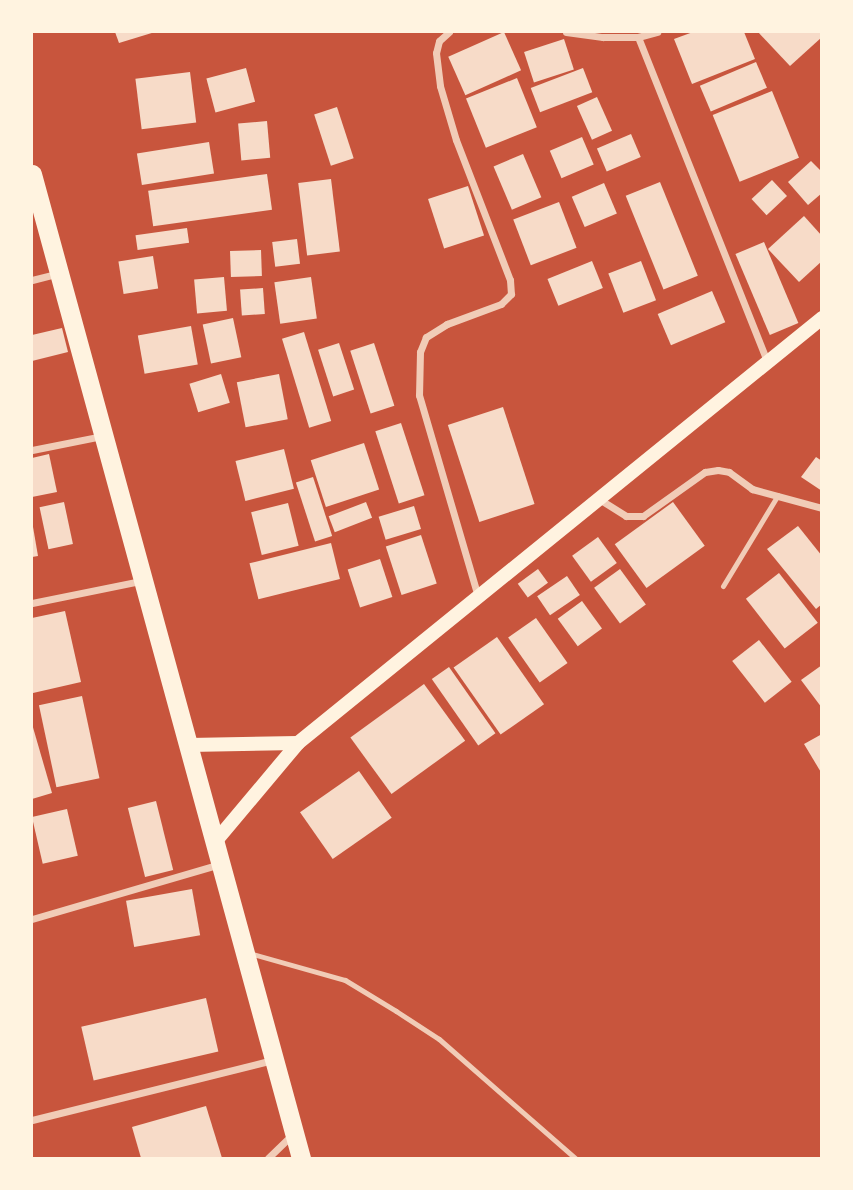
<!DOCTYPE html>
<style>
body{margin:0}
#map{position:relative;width:853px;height:1190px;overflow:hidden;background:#c8553d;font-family:Cabin,sans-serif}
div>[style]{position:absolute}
.building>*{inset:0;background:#f7dbc8;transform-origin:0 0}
.service>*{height:5px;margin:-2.5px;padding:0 2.5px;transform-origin:2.5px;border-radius:2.5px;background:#f1ccb7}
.minor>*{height:7px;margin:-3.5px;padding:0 3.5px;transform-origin:3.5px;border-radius:3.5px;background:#f1ccb7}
.secondary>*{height:14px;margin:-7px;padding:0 7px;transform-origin:7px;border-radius:7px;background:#fff3e0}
.trunk>*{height:19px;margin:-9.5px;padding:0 9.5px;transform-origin:9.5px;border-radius:9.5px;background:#fff3e0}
span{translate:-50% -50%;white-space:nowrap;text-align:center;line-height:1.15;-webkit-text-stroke:5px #fff3e0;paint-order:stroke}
.frame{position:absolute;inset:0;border:33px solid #fff3e0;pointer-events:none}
</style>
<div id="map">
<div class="building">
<i style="clip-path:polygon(115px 32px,155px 32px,119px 43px)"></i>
<i style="left:504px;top:32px;width:42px;height:61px;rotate:66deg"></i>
<i style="clip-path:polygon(693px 32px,744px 32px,755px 59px,692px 84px,674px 39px)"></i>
<i style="clip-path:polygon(758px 32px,822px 32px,822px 37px,790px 66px)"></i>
<i style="left:564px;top:39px;width:32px;height:42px;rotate:72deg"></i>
<i style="left:756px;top:62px;width:28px;height:61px;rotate:67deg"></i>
<i style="left:246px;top:68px;width:35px;height:41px;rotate:75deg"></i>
<i style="left:583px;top:68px;width:26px;height:56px;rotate:69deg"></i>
<i style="left:190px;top:72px;width:51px;height:55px;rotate:83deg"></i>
<i style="left:517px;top:78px;width:53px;height:55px;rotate:68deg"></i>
<i style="left:772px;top:91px;width:72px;height:64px;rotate:68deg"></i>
<i style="left:597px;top:97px;width:37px;height:22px;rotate:66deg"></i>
<i style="left:337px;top:107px;width:54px;height:24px;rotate:72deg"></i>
<i style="left:267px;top:121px;width:37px;height:29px;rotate:85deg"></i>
<i style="left:631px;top:134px;width:25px;height:37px;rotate:67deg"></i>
<i style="left:582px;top:137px;width:30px;height:35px;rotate:67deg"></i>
<i style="left:209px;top:142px;width:32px;height:73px;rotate:81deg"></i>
<i style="left:523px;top:154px;width:47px;height:32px;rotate:67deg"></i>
<i style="clip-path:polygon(811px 161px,822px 172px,822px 193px,808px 205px,788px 182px)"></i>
<i style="left:267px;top:174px;width:36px;height:120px;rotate:82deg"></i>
<i style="left:331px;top:179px;width:73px;height:33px;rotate:83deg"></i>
<i style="left:772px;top:180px;width:22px;height:28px;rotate:47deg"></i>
<i style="left:660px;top:182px;width:101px;height:37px;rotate:68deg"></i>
<i style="left:604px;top:183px;width:33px;height:35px;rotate:67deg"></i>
<i style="left:468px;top:186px;width:52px;height:42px;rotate:72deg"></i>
<i style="left:559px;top:202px;width:49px;height:49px;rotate:69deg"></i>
<i style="clip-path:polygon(804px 216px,822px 236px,822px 261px,799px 282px,768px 249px)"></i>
<i style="left:187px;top:228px;width:15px;height:52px;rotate:82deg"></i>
<i style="left:297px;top:239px;width:25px;height:25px;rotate:83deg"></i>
<i style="left:764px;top:242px;width:88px;height:31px;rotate:67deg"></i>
<i style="left:261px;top:250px;width:26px;height:31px;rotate:88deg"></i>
<i style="left:153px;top:256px;width:33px;height:35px;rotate:81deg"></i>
<i style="left:592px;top:261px;width:29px;height:48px;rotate:68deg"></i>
<i style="left:641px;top:261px;width:42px;height:35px;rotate:69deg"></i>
<i style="left:224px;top:277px;width:34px;height:30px;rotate:85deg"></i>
<i style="left:311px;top:277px;width:42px;height:37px;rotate:82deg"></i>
<i style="left:263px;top:288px;width:26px;height:23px;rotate:86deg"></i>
<i style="left:712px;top:291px;width:34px;height:59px;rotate:67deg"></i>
<i style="left:233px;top:318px;width:40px;height:31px;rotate:78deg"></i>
<i style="left:191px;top:326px;width:39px;height:54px;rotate:80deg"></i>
<i style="clip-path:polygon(62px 328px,68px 352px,32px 361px,32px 335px)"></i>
<i style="left:304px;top:332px;width:93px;height:23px;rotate:73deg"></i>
<i style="left:339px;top:343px;width:49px;height:22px;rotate:72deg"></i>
<i style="left:374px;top:343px;width:66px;height:25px;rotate:72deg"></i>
<i style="left:221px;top:374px;width:30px;height:33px;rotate:73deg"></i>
<i style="left:279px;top:374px;width:46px;height:43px;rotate:79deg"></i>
<i style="left:503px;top:407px;width:102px;height:58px;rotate:72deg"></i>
<i style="left:401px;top:423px;width:76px;height:27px;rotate:72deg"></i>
<i style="left:364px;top:443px;width:49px;height:56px;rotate:72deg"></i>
<i style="left:284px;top:449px;width:41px;height:50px;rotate:76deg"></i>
<i style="clip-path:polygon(49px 454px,57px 492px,32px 497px,32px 458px)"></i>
<i style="clip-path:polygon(816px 457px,822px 461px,822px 491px,801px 477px)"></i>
<i style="left:313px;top:477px;width:62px;height:18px;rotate:72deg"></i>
<i style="left:64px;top:502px;width:43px;height:25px;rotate:78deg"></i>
<i style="left:366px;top:502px;width:17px;height:40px;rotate:69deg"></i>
<i style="left:673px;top:502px;width:54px;height:72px;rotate:54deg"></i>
<i style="left:288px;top:503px;width:44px;height:38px;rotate:76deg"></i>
<i style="left:414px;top:506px;width:24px;height:37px;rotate:73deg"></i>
<i style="clip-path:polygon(32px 521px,38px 556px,32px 557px)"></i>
<i style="clip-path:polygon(798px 526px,822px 556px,822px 604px,816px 609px,767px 549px)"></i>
<i style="left:421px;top:535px;width:51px;height:37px;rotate:72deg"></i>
<i style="left:598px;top:537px;width:32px;height:32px;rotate:54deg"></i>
<i style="left:331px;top:543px;width:37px;height:84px;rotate:76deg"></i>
<i style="left:380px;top:559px;width:40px;height:34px;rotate:72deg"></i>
<i style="left:538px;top:569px;width:17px;height:25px;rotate:54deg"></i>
<i style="left:620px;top:569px;width:44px;height:32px;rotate:54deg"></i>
<i style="left:779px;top:573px;width:63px;height:42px;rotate:52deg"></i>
<i style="left:567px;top:576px;width:23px;height:36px;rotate:56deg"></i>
<i style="left:582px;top:601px;width:34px;height:30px;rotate:54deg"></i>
<i style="clip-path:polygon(65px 611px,81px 682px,33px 693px,32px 618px)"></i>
<i style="left:536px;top:618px;width:55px;height:34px;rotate:55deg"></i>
<i style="left:497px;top:637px;width:82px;height:53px;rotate:55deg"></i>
<i style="left:759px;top:640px;width:53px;height:34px;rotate:52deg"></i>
<i style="clip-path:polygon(822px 665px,822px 708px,801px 680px)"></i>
<i style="left:449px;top:667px;width:81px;height:21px;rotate:55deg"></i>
<i style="left:424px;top:684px;width:70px;height:91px;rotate:54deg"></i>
<i style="left:82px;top:696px;width:84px;height:44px;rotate:78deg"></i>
<i style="clip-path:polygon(32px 724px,52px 793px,32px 799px)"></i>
<i style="clip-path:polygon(822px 734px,822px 774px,804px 744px)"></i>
<i style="left:359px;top:771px;width:57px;height:72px;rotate:55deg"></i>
<i style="left:156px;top:801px;width:71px;height:29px;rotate:76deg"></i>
<i style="left:67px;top:809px;width:48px;height:36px;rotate:77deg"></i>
<i style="left:192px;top:889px;width:47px;height:67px;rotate:80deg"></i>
<i style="left:206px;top:998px;width:55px;height:128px;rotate:77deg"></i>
<i style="clip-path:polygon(206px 1106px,222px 1158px,141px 1158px,132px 1127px)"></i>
</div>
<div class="service">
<i style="left:723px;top:586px;width:106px;rotate:-58.9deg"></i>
<i style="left:249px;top:953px;width:100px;rotate:15.7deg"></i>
<i style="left:345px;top:980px;width:60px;rotate:31.3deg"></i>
<i style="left:396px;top:1011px;width:51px;rotate:33.1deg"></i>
<i style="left:439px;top:1039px;width:181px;rotate:41.2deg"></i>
</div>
<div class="minor">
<i style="left:449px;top:32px;width:13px;rotate:138deg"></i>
<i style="left:439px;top:41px;width:12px;rotate:104deg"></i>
<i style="left:436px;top:53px;width:33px;rotate:83deg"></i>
<i style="left:440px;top:86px;width:56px;rotate:73.5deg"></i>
<i style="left:456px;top:140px;width:150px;rotate:68.9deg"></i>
<i style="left:510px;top:280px;width:14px;rotate:86deg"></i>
<i style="left:511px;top:294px;width:14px;rotate:135deg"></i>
<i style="left:501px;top:304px;width:58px;rotate:159.7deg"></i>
<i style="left:447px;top:324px;width:25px;rotate:148deg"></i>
<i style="left:426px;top:337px;width:16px;rotate:112deg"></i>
<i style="left:420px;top:352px;width:43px;rotate:91.3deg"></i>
<i style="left:419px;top:395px;width:210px;rotate:73.7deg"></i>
<i style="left:566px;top:32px;width:37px;rotate:8deg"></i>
<i style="left:603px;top:37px;width:35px"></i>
<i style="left:638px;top:37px;width:20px;rotate:-15deg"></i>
<i style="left:638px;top:37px;width:349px;rotate:68.3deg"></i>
<i style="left:32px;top:280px;width:25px;rotate:-14deg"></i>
<i style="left:32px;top:450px;width:71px;rotate:-11.3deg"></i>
<i style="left:599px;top:499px;width:32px;rotate:32deg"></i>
<i style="left:626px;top:516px;width:17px"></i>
<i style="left:643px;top:516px;width:76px;rotate:-35.4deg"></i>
<i style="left:705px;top:472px;width:13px;rotate:-9deg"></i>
<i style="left:718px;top:470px;width:11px;rotate:10deg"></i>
<i style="left:729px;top:472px;width:29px;rotate:36deg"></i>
<i style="left:752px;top:489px;width:73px;rotate:15.2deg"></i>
<i style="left:32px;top:603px;width:110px;rotate:-11.5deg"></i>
<i style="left:32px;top:919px;width:193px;rotate:-16.3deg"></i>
<i style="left:32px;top:1120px;width:247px;rotate:-14deg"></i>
<i style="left:268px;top:1158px;width:32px;rotate:-44deg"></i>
</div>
<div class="secondary">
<i style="left:189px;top:745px;width:109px;rotate:-1.1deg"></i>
<i style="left:215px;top:842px;width:129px;rotate:-50deg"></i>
<i style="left:298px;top:743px;width:675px;rotate:-39.04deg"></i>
</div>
<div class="trunk">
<i style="left:32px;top:174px;width:1020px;rotate:74.71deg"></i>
</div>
<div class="frame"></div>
</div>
